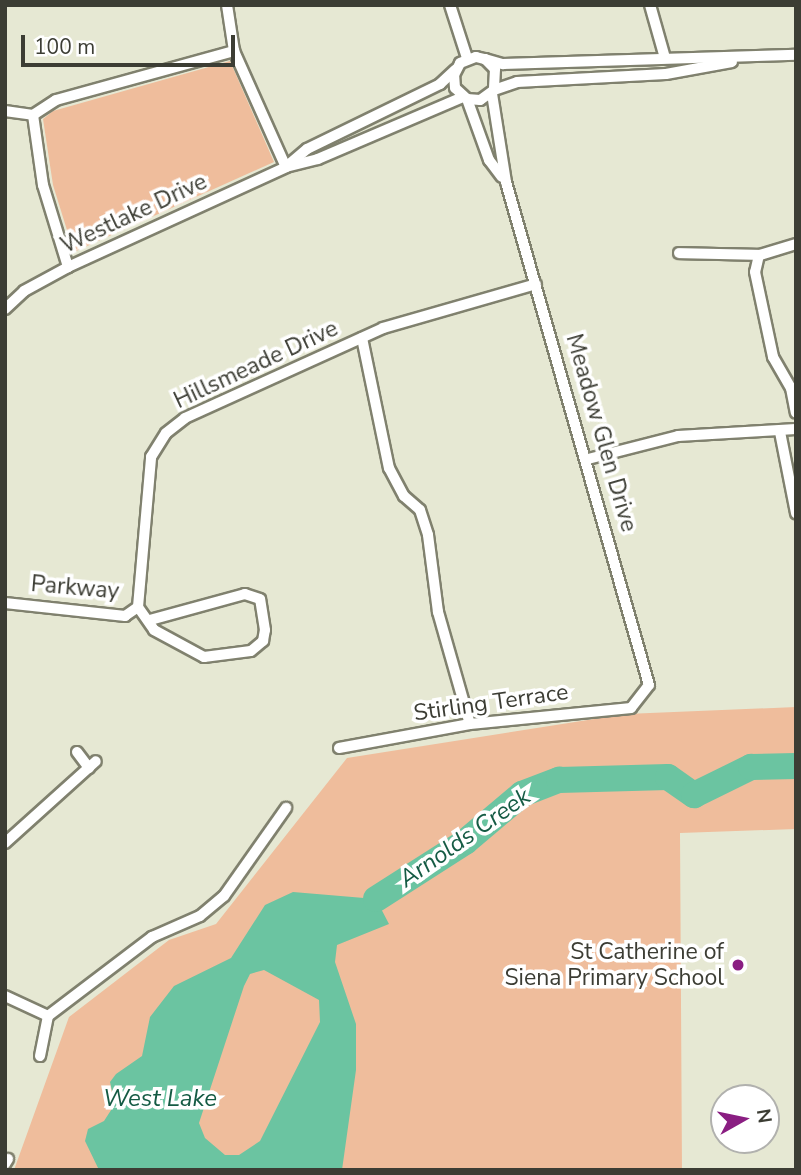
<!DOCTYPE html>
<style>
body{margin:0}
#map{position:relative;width:801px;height:1175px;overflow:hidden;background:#e6e8d3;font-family:"Nunito Sans",sans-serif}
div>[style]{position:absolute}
.green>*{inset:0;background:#efbd9c}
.water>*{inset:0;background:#6bc4a1}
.river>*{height:26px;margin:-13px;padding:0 13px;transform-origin:13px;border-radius:13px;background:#6bc4a1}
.roads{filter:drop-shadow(2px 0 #80816e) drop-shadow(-2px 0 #80816e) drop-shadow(0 2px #80816e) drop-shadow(0 -2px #80816e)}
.minor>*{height:10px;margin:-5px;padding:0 5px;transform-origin:5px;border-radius:5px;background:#fff}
.dots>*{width:19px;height:19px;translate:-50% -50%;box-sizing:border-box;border:4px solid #fff;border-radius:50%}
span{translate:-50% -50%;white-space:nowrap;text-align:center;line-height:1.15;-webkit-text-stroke:7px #fff;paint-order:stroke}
.street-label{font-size:23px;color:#3c3d34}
.poi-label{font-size:23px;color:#3c3d34}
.right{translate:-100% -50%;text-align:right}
.water-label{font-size:24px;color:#155b44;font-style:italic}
.frame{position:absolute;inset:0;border:7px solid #3c3d34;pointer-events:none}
.north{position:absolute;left:710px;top:1084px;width:70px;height:70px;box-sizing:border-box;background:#fff;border:2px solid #b1b1ae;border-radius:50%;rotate:81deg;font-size:19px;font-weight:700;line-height:28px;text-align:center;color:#3c3d34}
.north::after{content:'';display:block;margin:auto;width:24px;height:32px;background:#8a1e82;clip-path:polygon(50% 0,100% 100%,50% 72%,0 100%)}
.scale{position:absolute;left:21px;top:35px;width:214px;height:32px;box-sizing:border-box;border:4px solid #3c3d34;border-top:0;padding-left:9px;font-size:21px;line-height:24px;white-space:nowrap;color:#3c3d34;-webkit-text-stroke:5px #fff;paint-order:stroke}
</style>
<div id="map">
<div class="green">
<i style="clip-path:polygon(230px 61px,274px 162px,65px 256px,71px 243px,53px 185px,43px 119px,53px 111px)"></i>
<i style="clip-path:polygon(796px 707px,796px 829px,680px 833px,682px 1170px,14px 1170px,69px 1017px,169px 940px,216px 924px,347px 758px,626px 714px)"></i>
</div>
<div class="water">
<i style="clip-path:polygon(evenodd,293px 892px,376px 899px,389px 924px,337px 945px,335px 962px,356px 1024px,356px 1070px,342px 1170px,99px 1170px,85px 1141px,88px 1129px,104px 1121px,115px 1104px,110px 1082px,116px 1074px,142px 1056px,150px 1017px,174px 986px,231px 958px,265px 905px,293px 892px,264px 970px,319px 1000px,320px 1022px,260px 1141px,239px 1155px,225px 1155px,205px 1138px,199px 1123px,244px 986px,250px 974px,264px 970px)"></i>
</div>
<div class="river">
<i style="left:376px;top:899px;width:106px;rotate:-32.6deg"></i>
<i style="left:465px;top:842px;width:75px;rotate:-40.1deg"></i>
<i style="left:522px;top:794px;width:40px;rotate:-21deg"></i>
<i style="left:559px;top:780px;width:109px;rotate:-1.6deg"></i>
<i style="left:668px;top:777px;width:32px;rotate:35deg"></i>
<i style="left:694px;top:795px;width:64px;rotate:-26.2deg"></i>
<i style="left:751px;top:767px;width:45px;rotate:-1.3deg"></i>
</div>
<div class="roads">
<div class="minor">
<i style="left:227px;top:5px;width:47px;rotate:81.3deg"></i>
<i style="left:234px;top:51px;width:127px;rotate:65.9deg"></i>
<i style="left:450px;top:5px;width:56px;rotate:72.2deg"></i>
<i style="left:650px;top:5px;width:55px;rotate:74.2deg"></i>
<i style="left:485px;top:59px;width:14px;rotate:45deg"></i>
<i style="left:495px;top:69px;width:21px;rotate:93deg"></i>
<i style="left:494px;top:90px;width:17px;rotate:144deg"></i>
<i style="left:480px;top:100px;width:13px;rotate:-176deg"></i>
<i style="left:467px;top:99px;width:16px;rotate:-137deg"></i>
<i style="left:455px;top:88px;width:13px;rotate:-94deg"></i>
<i style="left:454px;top:75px;width:13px;rotate:-63deg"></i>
<i style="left:460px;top:63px;width:17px;rotate:-21deg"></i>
<i style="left:476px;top:57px;width:9px;rotate:13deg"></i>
<i style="left:485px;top:59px;width:19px;rotate:16deg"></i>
<i style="left:503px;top:64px;width:293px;rotate:-1.8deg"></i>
<i style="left:494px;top:90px;width:24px;rotate:-19deg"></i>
<i style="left:517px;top:82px;width:149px;rotate:-3.1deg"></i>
<i style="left:666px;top:74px;width:67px;rotate:-10.3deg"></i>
<i style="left:467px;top:99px;width:65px;rotate:70.2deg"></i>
<i style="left:489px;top:160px;width:21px;rotate:53deg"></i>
<i style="left:5px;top:111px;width:28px;rotate:8deg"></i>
<i style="left:33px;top:115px;width:27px;rotate:-33deg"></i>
<i style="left:56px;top:100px;width:185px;rotate:-15.4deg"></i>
<i style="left:33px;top:115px;width:71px;rotate:81.9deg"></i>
<i style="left:43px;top:185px;width:86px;rotate:73deg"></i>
<i style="left:288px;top:165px;width:25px;rotate:-40deg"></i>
<i style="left:307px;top:149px;width:148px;rotate:-26deg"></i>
<i style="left:440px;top:84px;width:21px;rotate:-43deg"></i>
<i style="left:796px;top:244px;width:39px;rotate:163deg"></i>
<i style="left:759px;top:255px;width:17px;rotate:103deg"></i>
<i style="left:755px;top:272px;width:87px;rotate:78deg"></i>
<i style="left:773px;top:357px;width:36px;rotate:60deg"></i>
<i style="left:791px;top:388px;width:25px;rotate:79deg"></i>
<i style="left:679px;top:253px;width:80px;rotate:1.4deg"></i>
<i style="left:5px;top:309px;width:26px;rotate:-43deg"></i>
<i style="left:24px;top:291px;width:50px;rotate:-28.6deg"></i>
<i style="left:68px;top:267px;width:240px;rotate:-24.6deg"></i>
<i style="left:286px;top:167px;width:33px;rotate:-14deg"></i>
<i style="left:318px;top:159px;width:158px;rotate:-23.2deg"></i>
<i style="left:362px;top:338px;width:133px;rotate:78.3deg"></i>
<i style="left:389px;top:468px;width:32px;rotate:62deg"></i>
<i style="left:404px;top:496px;width:21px;rotate:41deg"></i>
<i style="left:420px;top:510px;width:26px;rotate:72deg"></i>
<i style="left:428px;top:535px;width:78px;rotate:82.6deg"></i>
<i style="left:438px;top:612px;width:116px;rotate:74.1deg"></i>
<i style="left:780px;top:432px;width:83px;rotate:78.8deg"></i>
<i style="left:588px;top:459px;width:93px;rotate:-14.3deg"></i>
<i style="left:678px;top:436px;width:118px;rotate:-3.4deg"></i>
<i style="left:5px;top:603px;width:121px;rotate:6.2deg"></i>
<i style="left:125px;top:616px;width:16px;rotate:-35deg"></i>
<i style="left:138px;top:607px;width:151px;rotate:-85deg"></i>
<i style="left:151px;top:457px;width:28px;rotate:-58deg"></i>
<i style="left:166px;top:433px;width:24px;rotate:-38deg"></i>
<i style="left:185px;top:418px;width:217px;rotate:-24.4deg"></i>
<i style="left:383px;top:328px;width:159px;rotate:-16deg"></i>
<i style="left:138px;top:607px;width:28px;rotate:55deg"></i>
<i style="left:154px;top:630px;width:57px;rotate:28.4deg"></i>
<i style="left:204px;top:657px;width:47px;rotate:-7.3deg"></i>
<i style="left:251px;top:651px;width:16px;rotate:-40deg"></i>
<i style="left:263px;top:641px;width:11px;rotate:-80deg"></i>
<i style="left:265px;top:630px;width:31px;rotate:-99deg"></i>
<i style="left:260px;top:599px;width:16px;rotate:-162deg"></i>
<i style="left:245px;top:594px;width:98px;rotate:164.7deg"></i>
<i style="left:339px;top:748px;width:133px;rotate:-10.4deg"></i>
<i style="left:470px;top:724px;width:162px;rotate:-5.7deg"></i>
<i style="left:631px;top:708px;width:29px;rotate:-52deg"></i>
<i style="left:649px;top:685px;width:523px;rotate:-105.87deg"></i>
<i style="left:506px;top:182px;width:89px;rotate:-99deg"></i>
<i style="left:77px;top:752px;width:20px;rotate:53deg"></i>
<i style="left:5px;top:843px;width:122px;rotate:-42deg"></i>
<i style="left:5px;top:996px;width:47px;rotate:24.9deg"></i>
<i style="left:40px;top:1056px;width:41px;rotate:-78.7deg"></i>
<i style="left:48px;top:1016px;width:131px;rotate:-37.2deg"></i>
<i style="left:152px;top:937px;width:52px;rotate:-23.6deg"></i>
<i style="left:200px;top:916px;width:31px;rotate:-40deg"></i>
<i style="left:224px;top:896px;width:108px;rotate:-54.8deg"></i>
<i style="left:5px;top:1164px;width:6px;rotate:-59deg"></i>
</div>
</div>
<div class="dots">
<i style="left:738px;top:965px;background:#8a1e82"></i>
</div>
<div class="street-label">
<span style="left:134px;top:214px;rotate:-25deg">Westlake Drive</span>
<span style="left:256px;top:365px;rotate:-25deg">Hillsmeade Drive</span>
<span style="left:601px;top:433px;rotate:74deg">Meadow Glen Drive</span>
<span style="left:75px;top:588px;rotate:5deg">Parkway</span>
<span style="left:491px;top:703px;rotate:-8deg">Stirling Terrace</span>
</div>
<div class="poi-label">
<span class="right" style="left:724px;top:965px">St Catherine of<br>Siena Primary School</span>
</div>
<div class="water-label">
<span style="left:465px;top:838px;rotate:-35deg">Arnolds Creek</span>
<span style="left:160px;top:1099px">West Lake</span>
</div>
<div class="frame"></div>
<div class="north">N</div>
<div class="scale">100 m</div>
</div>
